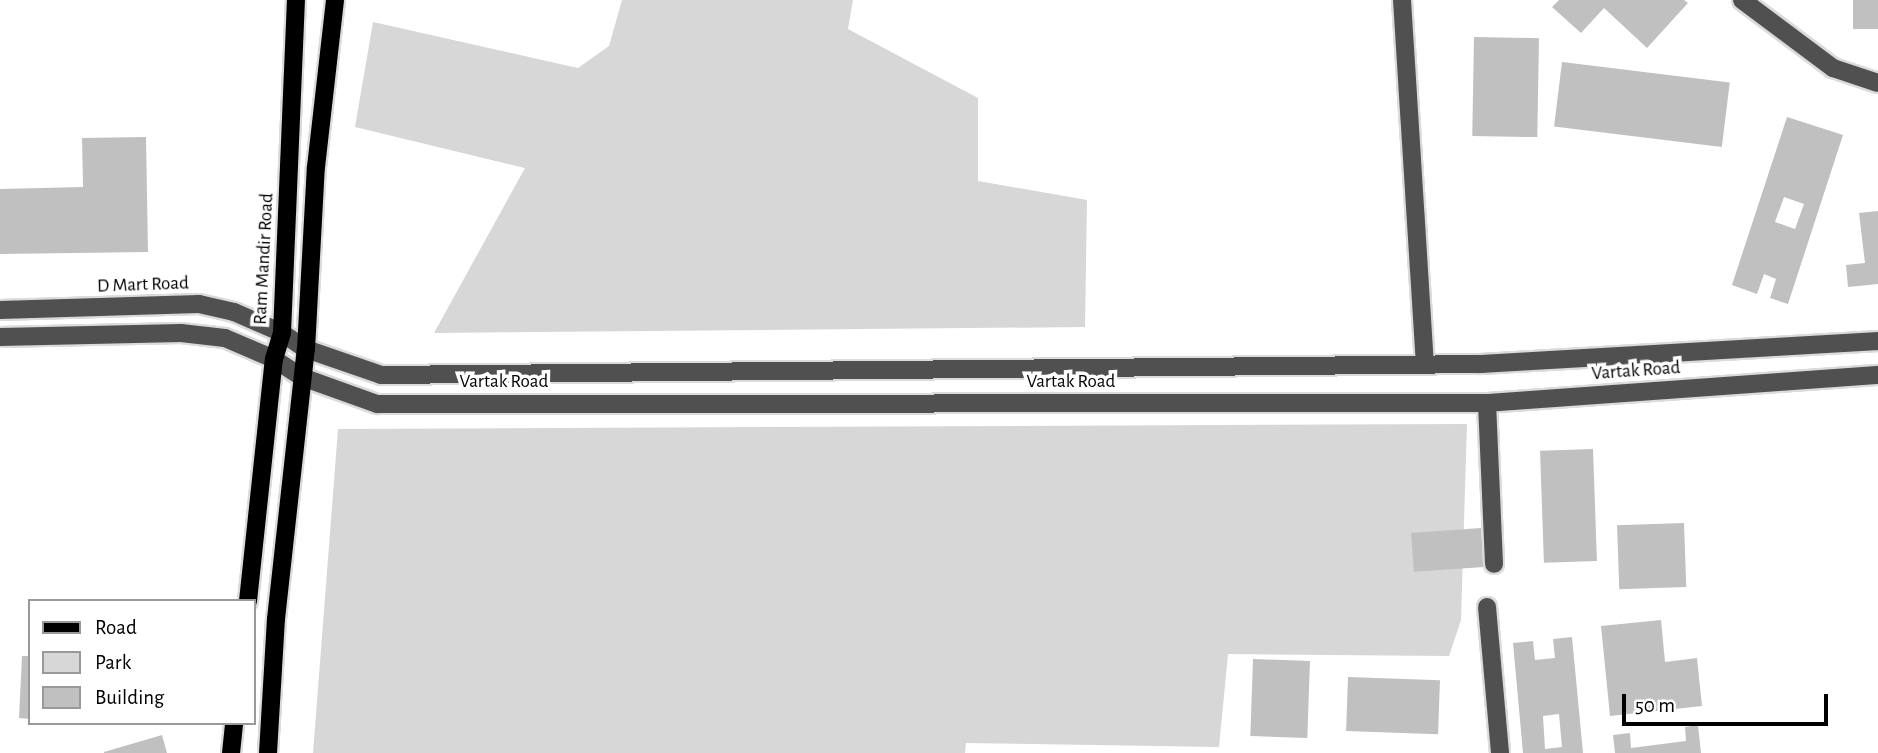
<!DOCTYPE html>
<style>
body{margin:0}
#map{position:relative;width:1878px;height:753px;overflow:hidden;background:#fff;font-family:"Alegreya Sans",sans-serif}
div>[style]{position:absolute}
.green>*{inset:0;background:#d7d7d7}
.building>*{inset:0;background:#c0c0c0;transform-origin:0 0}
.roads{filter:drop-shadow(2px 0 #dbdbdb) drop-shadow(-2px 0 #dbdbdb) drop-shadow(0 2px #dbdbdb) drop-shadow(0 -2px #dbdbdb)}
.minor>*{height:18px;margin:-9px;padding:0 9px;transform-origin:9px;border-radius:9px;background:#505050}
.major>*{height:18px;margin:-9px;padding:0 9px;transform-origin:9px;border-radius:9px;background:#000}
span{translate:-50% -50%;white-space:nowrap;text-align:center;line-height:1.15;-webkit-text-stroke:7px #fff;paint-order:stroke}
.street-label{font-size:19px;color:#000}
.legend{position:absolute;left:28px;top:599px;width:228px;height:126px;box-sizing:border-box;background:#fff;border:2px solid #999;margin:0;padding:9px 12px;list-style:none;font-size:21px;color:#000}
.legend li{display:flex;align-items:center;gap:14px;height:35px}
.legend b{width:35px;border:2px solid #999}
.scale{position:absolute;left:1622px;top:694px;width:206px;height:32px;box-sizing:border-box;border:4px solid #000;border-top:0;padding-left:9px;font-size:21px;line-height:24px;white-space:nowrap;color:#000;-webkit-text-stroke:5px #fff;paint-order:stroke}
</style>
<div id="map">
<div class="green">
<i style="clip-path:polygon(622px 0,853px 0,848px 29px,978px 98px,978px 181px,1087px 200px,1085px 327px,434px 333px,525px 168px,355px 127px,373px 22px,578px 68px,609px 46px)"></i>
<i style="clip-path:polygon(1467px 424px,1461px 620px,1449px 656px,1228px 654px,1219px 747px,966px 743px,965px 753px,313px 753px,338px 429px)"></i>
</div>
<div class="building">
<i style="clip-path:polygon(1559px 0,1684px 0,1688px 3px,1647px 48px,1604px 8px,1581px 33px,1552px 7px)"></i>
<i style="left:1853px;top:0;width:25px;height:29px"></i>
<i style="left:1474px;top:37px;width:65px;height:99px;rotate:1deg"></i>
<i style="left:1562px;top:62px;width:169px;height:65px;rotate:7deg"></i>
<i style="clip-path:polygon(evenodd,1787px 117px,1843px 135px,1788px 304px,1770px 298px,1776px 279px,1764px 274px,1757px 294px,1732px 285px,1787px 117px,1784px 197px,1804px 204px,1795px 229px,1775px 222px,1784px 197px)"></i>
<i style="clip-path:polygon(146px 137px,148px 252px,0 254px,0 189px,83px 187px,82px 138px)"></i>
<i style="clip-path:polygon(1878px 211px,1878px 284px,1848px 287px,1846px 265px,1865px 263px,1859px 213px)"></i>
<i style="left:1593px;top:449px;width:112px;height:53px;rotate:88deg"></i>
<i style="left:1684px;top:523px;width:64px;height:67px;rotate:88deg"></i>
<i style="left:1481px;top:528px;width:39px;height:70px;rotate:86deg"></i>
<i style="clip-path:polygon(1661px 620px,1665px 662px,1697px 658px,1702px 706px,1610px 716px,1601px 626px)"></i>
<i style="clip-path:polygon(evenodd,1572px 637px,1583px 753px,1523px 753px,1513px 643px,1533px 641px,1535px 660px,1555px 658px,1553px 639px,1572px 637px,1559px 714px,1562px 747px,1545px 749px,1543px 716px,1559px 714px)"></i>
<i style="clip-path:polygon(22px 656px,30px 656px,30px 719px,19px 718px)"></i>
<i style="left:1253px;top:659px;width:57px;height:77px;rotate:2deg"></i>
<i style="left:1348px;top:677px;width:92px;height:54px;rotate:2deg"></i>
<i style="clip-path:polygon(1698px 725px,1701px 753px,1615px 753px,1613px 735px,1630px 733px,1631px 748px,1686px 741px,1685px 727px)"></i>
<i style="clip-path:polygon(162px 735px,167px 753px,104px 753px,104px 752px)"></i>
</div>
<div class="roads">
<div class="minor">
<i style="left:1402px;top:0;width:364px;rotate:86.4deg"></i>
<i style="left:1742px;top:0;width:114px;rotate:36.8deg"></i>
<i style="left:1833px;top:68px;width:47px;rotate:18.4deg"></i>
<i style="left:0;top:310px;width:199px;rotate:-1.7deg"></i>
<i style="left:199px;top:304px;width:36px;rotate:13deg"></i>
<i style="left:234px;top:312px;width:52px;rotate:23.6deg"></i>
<i style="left:282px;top:333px;width:29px;rotate:34deg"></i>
<i style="left:306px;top:349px;width:79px;rotate:19.1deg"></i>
<i style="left:381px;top:375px;width:1100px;rotate:-0.57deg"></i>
<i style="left:1481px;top:364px;width:398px;rotate:-3.3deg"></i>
<i style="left:0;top:337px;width:181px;rotate:-1.3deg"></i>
<i style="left:181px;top:333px;width:44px;rotate:6.5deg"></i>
<i style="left:225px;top:338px;width:53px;rotate:23.2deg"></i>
<i style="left:274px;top:359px;width:33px;rotate:33deg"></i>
<i style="left:302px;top:377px;width:80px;rotate:19.8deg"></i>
<i style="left:377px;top:404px;width:1110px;rotate:-0.05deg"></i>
<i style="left:1487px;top:403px;width:392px;rotate:-4.1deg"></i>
<i style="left:1487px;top:403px;width:161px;rotate:87.5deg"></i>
<i style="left:1487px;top:607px;width:147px;rotate:84.9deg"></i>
</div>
<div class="major">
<i style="left:248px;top:601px;width:243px;rotate:-83.9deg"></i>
<i style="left:274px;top:359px;width:27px;rotate:-73deg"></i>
<i style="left:282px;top:333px;width:333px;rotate:-87.6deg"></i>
<i style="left:231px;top:753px;width:30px;rotate:-84deg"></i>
<i style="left:268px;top:753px;width:134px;rotate:-86.6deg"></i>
<i style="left:276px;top:619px;width:272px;rotate:-83.7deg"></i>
<i style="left:306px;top:349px;width:182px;rotate:-86.9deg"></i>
<i style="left:316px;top:167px;width:168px;rotate:-83.5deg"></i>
</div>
</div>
<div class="street-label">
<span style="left:264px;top:259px;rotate:-87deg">Ram Mandir Road</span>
<span style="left:143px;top:285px;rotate:-2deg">D Mart Road</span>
<span style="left:1636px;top:371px;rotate:-4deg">Vartak Road</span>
<span style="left:504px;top:382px">Vartak Road</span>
<span style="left:1071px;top:382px">Vartak Road</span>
</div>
<ul class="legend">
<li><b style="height:9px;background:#000"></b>Road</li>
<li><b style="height:19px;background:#d7d7d7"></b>Park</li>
<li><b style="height:19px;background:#c0c0c0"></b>Building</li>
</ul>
<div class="scale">50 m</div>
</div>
